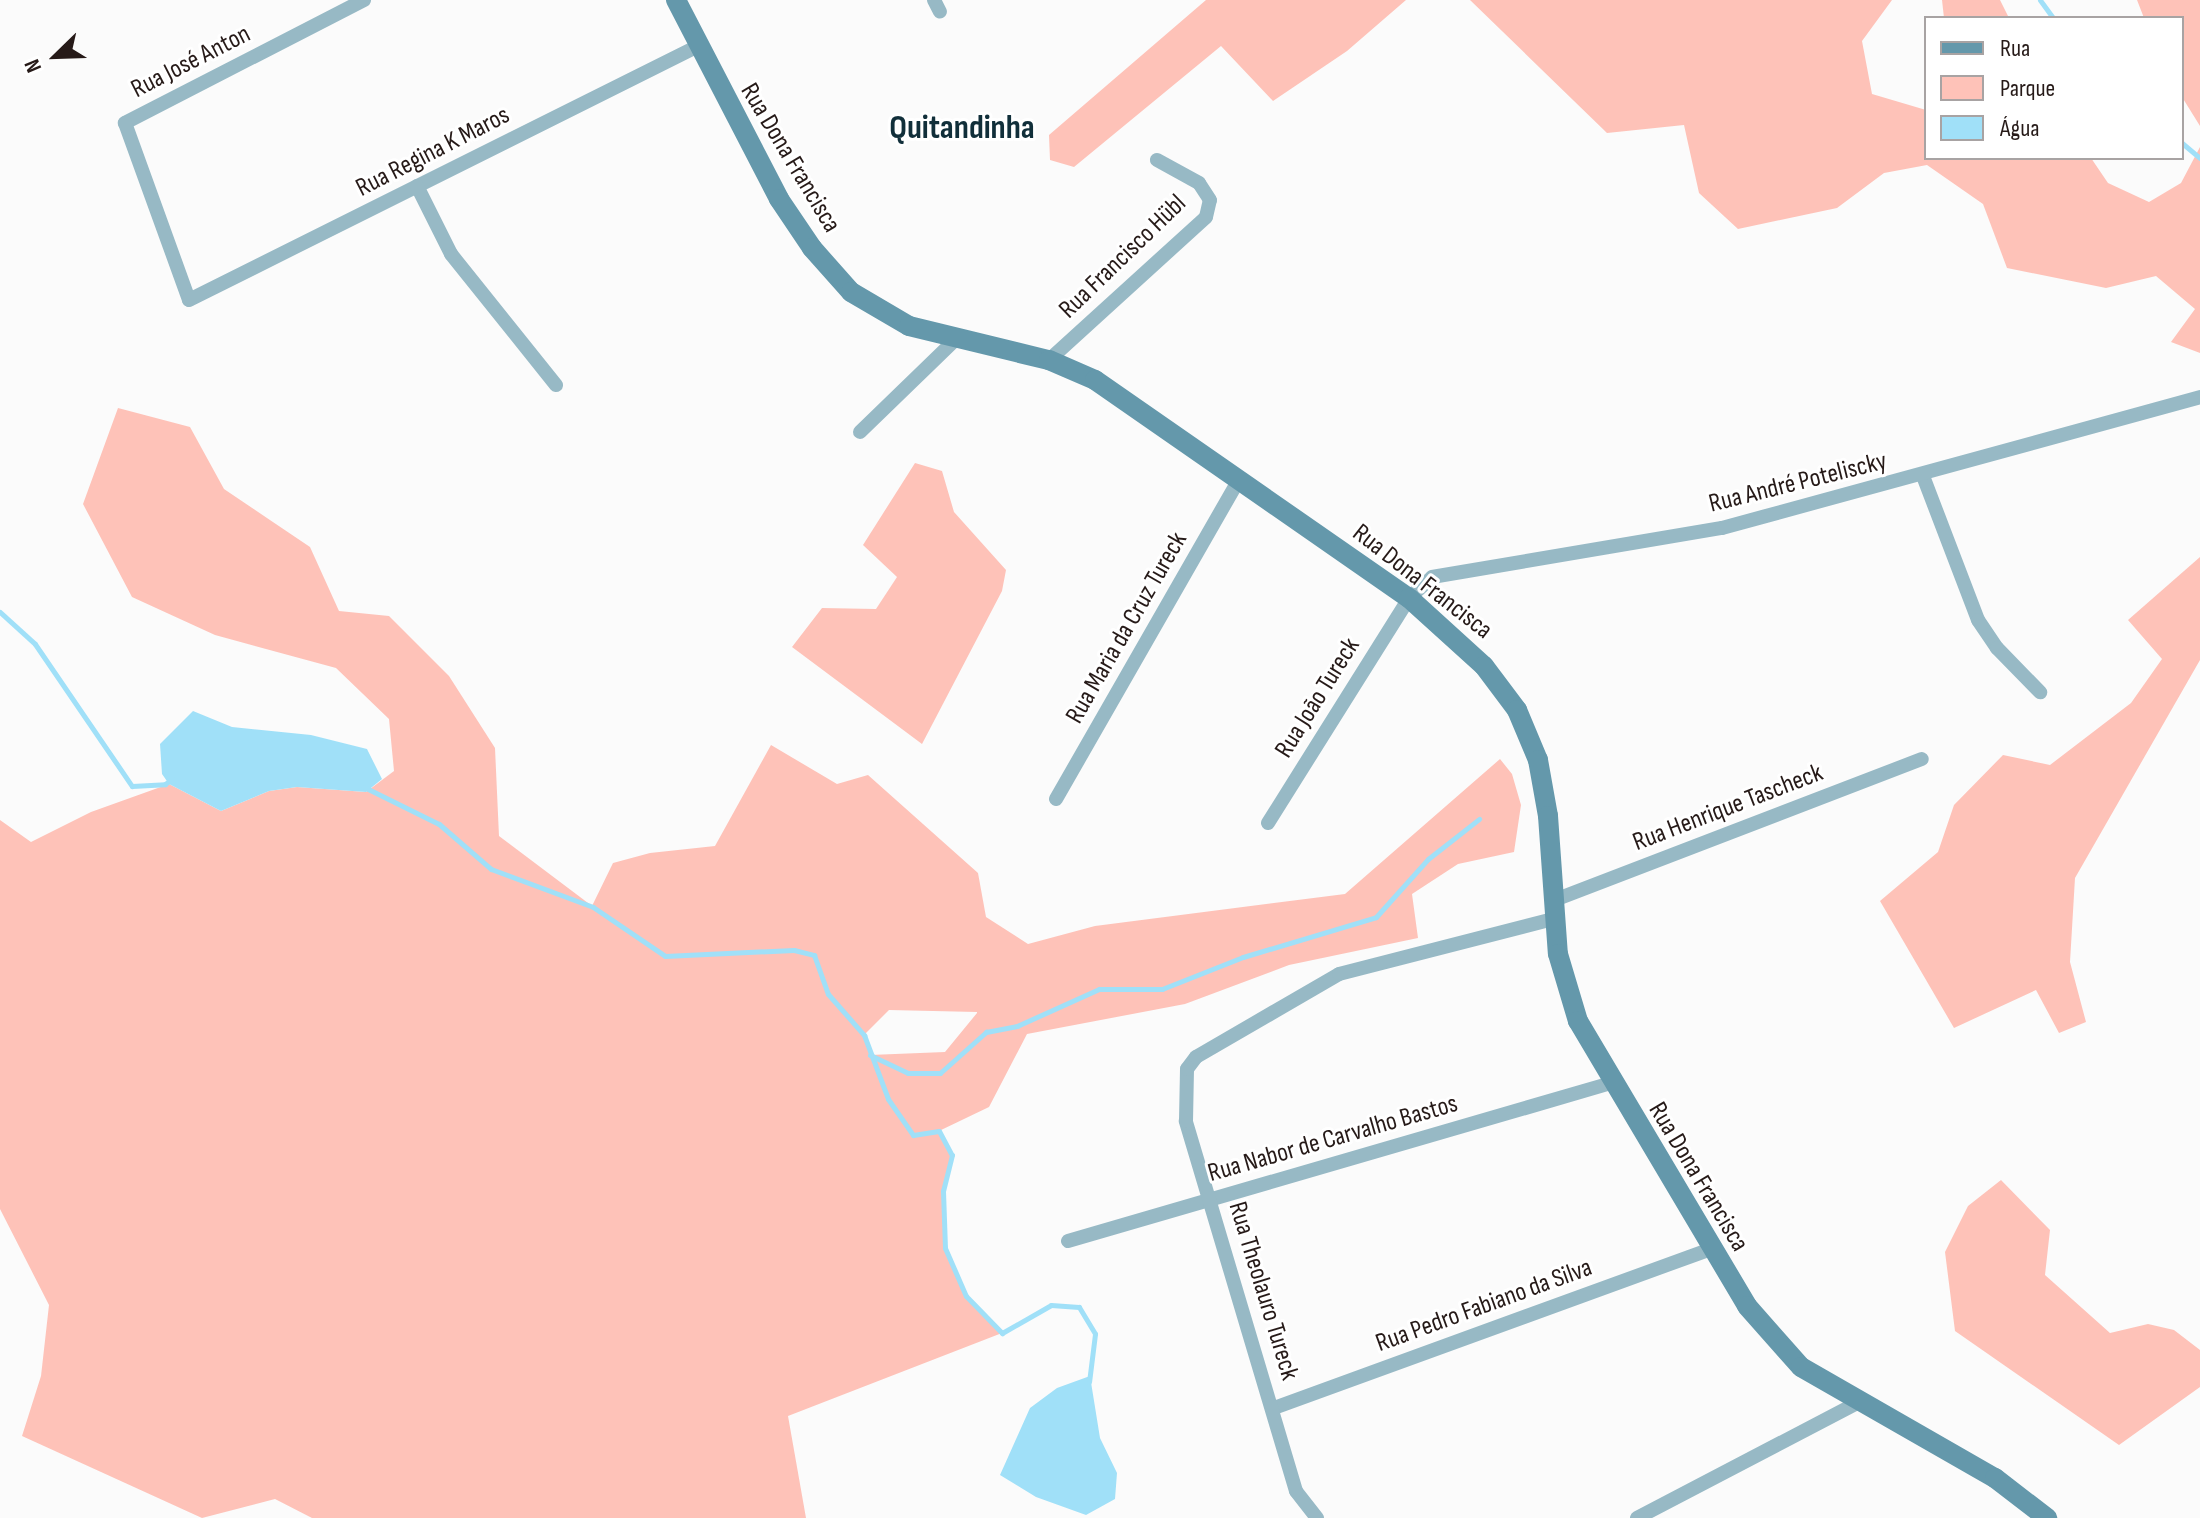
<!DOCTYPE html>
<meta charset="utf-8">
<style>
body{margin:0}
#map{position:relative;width:2200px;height:1518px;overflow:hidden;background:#fbfbfb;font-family:"Sofia Sans Condensed",sans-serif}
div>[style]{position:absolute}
.green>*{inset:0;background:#fec2b8}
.water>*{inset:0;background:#a0e0f8}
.stream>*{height:5px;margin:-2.5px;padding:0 2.5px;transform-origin:2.5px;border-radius:2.5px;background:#a0e0f8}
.minor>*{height:14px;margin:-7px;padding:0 7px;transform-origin:7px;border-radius:7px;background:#97b9c5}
.secondary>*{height:20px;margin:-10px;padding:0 10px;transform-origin:10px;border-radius:10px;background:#6498ab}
span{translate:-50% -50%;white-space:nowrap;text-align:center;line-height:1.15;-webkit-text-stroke:6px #fff;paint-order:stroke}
.street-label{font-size:26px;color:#261a18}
.district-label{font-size:34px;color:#112f3a;font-weight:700}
.legend{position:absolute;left:1924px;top:16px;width:260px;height:144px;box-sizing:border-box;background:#fff;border:2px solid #a8a3a3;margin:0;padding:10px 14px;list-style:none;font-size:24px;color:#261a18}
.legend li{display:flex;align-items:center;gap:16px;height:40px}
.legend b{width:40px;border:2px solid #a8a3a3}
.north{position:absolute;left:16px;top:16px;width:80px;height:80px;-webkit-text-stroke:6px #fff;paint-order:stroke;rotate:247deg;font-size:22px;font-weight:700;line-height:32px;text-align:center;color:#261a18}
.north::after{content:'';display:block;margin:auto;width:28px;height:36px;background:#261a18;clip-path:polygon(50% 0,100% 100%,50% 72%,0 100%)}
</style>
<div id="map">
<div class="green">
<i style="clip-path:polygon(1206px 0,1406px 0,1347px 51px,1273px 101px,1221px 46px,1074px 167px,1050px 160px,1049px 135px)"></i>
<i style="clip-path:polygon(1470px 0,1892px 0,1862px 41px,1872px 94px,1926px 110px,1926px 158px,2091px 158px,2108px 183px,2149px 202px,2181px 183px,2200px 147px,2200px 353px,2171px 342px,2195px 309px,2156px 276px,2106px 288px,2007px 268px,1983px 204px,1927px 165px,1884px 173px,1837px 208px,1738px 229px,1699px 193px,1684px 125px,1607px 133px)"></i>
<i style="clip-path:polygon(1942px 0,2000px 0,2009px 18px,1944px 18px)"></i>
<i style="clip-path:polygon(2137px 0,2200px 0,2200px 126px,2182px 97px,2182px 18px,2144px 18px)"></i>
<i style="clip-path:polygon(evenodd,118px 408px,190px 427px,224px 489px,310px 547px,339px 611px,389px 616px,449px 676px,495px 748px,499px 836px,592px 906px,613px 863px,650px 853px,715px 846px,771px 745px,837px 784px,868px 775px,978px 873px,986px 917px,1028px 944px,1095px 926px,1345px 894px,1500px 759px,1512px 774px,1521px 805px,1514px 852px,1458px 864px,1412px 894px,1418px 938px,1289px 965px,1185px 1004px,1027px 1034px,989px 1107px,939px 1131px,952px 1155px,943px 1191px,945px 1248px,966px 1296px,1002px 1333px,788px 1416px,806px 1518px,312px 1518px,275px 1499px,202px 1518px,22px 1436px,41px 1376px,49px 1305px,0 1209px,0 820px,31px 842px,91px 812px,169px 784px,221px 811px,269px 791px,297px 787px,366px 792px,394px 771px,389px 719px,336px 668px,215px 635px,132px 597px,83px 504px,118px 408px,889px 1010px,977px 1012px,977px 1013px,945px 1052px,870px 1055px,864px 1035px,889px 1010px)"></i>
<i style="clip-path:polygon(915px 463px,942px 471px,954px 512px,1006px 570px,1002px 591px,922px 744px,792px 647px,822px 608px,876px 609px,897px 577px,863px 545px)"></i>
<i style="clip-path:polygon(2200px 557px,2200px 660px,2075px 878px,2070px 962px,2086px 1022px,2059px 1033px,2036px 990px,1954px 1028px,1880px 901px,1938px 852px,1954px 805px,2003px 755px,2050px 765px,2131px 703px,2162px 659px,2128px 620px)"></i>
<i style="clip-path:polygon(2001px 1180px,2050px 1230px,2045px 1275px,2110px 1333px,2148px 1324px,2174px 1330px,2200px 1350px,2200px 1387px,2119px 1445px,1955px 1331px,1945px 1252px,1968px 1206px)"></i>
</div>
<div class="water">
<i style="clip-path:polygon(193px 711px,232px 727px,311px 735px,367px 749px,382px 779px,366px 792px,297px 787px,269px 791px,221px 811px,169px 784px,162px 774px,160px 744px)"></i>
<i style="clip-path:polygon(1090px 1376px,1100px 1438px,1117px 1473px,1115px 1499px,1086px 1515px,1036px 1497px,1000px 1475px,1030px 1408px,1057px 1388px)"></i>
</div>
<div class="stream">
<i style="left:2040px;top:0;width:22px;rotate:54deg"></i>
<i style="left:2182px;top:143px;width:23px;rotate:40deg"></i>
<i style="left:0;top:612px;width:47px;rotate:42.4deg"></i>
<i style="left:35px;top:644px;width:172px;rotate:55.7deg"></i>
<i style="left:132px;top:786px;width:33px;rotate:-3deg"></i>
<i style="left:165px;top:784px;width:9px;rotate:-36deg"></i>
<i style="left:364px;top:787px;width:84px;rotate:26.3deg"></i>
<i style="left:439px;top:824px;width:69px;rotate:40.9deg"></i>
<i style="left:491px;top:869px;width:109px;rotate:20.4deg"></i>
<i style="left:593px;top:907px;width:87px;rotate:34.2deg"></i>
<i style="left:665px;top:956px;width:129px;rotate:-2.7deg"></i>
<i style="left:794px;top:950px;width:21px;rotate:14deg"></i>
<i style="left:814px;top:955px;width:41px;rotate:70.3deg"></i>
<i style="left:828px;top:994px;width:55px;rotate:48.7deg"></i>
<i style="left:864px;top:1035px;width:68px;rotate:69.4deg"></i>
<i style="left:888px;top:1099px;width:44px;rotate:55.2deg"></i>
<i style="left:913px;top:1135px;width:26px;rotate:-9deg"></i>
<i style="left:939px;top:1131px;width:27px;rotate:62deg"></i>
<i style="left:952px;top:1155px;width:37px;rotate:104deg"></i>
<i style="left:943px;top:1191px;width:57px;rotate:88deg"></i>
<i style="left:945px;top:1248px;width:52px;rotate:66.4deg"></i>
<i style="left:966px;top:1296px;width:52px;rotate:45.8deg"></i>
<i style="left:1002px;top:1333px;width:56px;rotate:-29.7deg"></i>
<i style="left:1051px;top:1305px;width:28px;rotate:4deg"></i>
<i style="left:1079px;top:1307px;width:31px;rotate:59deg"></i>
<i style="left:1095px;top:1334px;width:48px;rotate:97.1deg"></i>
<i style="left:870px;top:1055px;width:42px;rotate:25.3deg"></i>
<i style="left:908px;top:1073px;width:32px"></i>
<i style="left:940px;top:1073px;width:62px;rotate:-41.7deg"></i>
<i style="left:986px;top:1032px;width:32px;rotate:-11deg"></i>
<i style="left:1017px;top:1026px;width:90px;rotate:-24.3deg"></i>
<i style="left:1099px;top:989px;width:63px"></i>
<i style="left:1162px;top:989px;width:87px;rotate:-21.6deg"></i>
<i style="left:1243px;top:957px;width:139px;rotate:-16.7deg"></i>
<i style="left:1376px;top:917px;width:78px;rotate:-48.1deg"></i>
<i style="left:1428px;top:859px;width:65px;rotate:-38.1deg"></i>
</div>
<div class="minor">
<i style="left:364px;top:0;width:269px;rotate:152.8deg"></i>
<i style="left:125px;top:123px;width:188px;rotate:70.1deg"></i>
<i style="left:189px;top:300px;width:569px;rotate:-26.52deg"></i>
<i style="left:934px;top:0;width:13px;rotate:63deg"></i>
<i style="left:417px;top:186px;width:76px;rotate:63.4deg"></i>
<i style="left:451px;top:254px;width:168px;rotate:51.3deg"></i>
<i style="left:1049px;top:360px;width:212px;rotate:-42.3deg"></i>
<i style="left:1206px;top:217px;width:17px;rotate:-77deg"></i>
<i style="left:1210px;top:200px;width:20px;rotate:-123deg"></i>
<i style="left:1199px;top:183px;width:48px;rotate:-151.3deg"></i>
<i style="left:860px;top:432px;width:134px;rotate:-44.1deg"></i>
<i style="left:1923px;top:476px;width:154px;rotate:69.1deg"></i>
<i style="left:1978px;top:620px;width:34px;rotate:56deg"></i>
<i style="left:1997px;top:648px;width:62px;rotate:45.7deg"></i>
<i style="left:1056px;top:799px;width:368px;rotate:-60.2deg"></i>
<i style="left:1268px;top:823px;width:266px;rotate:-57.9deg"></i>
<i style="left:1409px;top:598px;width:31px;rotate:-42deg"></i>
<i style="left:1432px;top:577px;width:294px;rotate:-9.6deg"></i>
<i style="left:1722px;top:528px;width:496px;rotate:-15.3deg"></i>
<i style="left:1552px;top:901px;width:396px;rotate:-21deg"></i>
<i style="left:1068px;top:1241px;width:566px;rotate:-16.22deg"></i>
<i style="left:1274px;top:1408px;width:464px;rotate:-20deg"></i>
<i style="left:1317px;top:1518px;width:34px;rotate:-128deg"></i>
<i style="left:1296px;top:1491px;width:386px;rotate:-106.6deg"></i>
<i style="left:1186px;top:1121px;width:52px;rotate:-88.9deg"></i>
<i style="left:1187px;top:1069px;width:15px;rotate:-53deg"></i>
<i style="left:1196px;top:1057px;width:165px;rotate:-30.1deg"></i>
<i style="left:1339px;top:974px;width:221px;rotate:-14.4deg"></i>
<i style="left:1637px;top:1518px;width:250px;rotate:-27.6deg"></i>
</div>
<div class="secondary">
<i style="left:676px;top:0;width:224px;rotate:62.6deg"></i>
<i style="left:779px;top:199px;width:59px;rotate:56deg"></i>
<i style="left:812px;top:248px;width:59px;rotate:48.4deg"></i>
<i style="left:851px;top:292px;width:67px;rotate:30.4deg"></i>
<i style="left:909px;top:326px;width:144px;rotate:13.7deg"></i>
<i style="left:1049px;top:360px;width:50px;rotate:23.5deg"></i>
<i style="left:1095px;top:380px;width:382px;rotate:34.8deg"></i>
<i style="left:1409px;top:598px;width:101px;rotate:42.2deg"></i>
<i style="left:1484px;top:666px;width:55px;rotate:53.1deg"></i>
<i style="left:1517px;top:710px;width:54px;rotate:67.2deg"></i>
<i style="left:1538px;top:760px;width:57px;rotate:79.9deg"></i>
<i style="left:1548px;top:816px;width:138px;rotate:85.9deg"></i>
<i style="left:1558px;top:954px;width:70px;rotate:73.4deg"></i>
<i style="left:1578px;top:1021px;width:331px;rotate:59.3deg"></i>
<i style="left:1747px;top:1306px;width:81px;rotate:48.5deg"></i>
<i style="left:1801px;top:1367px;width:224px;rotate:29.8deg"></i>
<i style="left:1995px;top:1478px;width:66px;rotate:37.6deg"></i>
</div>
<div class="street-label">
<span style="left:191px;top:62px;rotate:-27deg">Rua José Anton</span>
<span style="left:433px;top:152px;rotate:-27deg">Rua Regina K Maros</span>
<span style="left:790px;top:158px;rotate:59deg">Rua Dona Francisca</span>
<span style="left:1123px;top:257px;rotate:-44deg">Rua Francisco Hübl</span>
<span style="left:1798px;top:483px;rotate:-14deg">Rua André Poteliscky</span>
<span style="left:1422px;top:582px;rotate:38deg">Rua Dona Francisca</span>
<span style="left:1127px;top:628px;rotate:-60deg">Rua Maria da Cruz Tureck</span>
<span style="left:1318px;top:698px;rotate:-58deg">Rua João Tureck</span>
<span style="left:1728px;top:808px;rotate:-21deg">Rua Henrique Tascheck</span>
<span style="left:1333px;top:1139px;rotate:-16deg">Rua Nabor de Carvalho Bastos</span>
<span style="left:1698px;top:1177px;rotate:59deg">Rua Dona Francisca</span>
<span style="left:1263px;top:1291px;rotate:73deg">Rua Theolauro Tureck</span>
<span style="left:1484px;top:1306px;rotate:-20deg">Rua Pedro Fabiano da Silva</span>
</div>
<div class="district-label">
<span style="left:962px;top:128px">Quitandinha</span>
</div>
<ul class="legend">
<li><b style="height:10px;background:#6498ab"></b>Rua</li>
<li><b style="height:22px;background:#fec2b8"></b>Parque</li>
<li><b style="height:22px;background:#a0e0f8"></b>Água</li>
</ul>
<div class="north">N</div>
</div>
